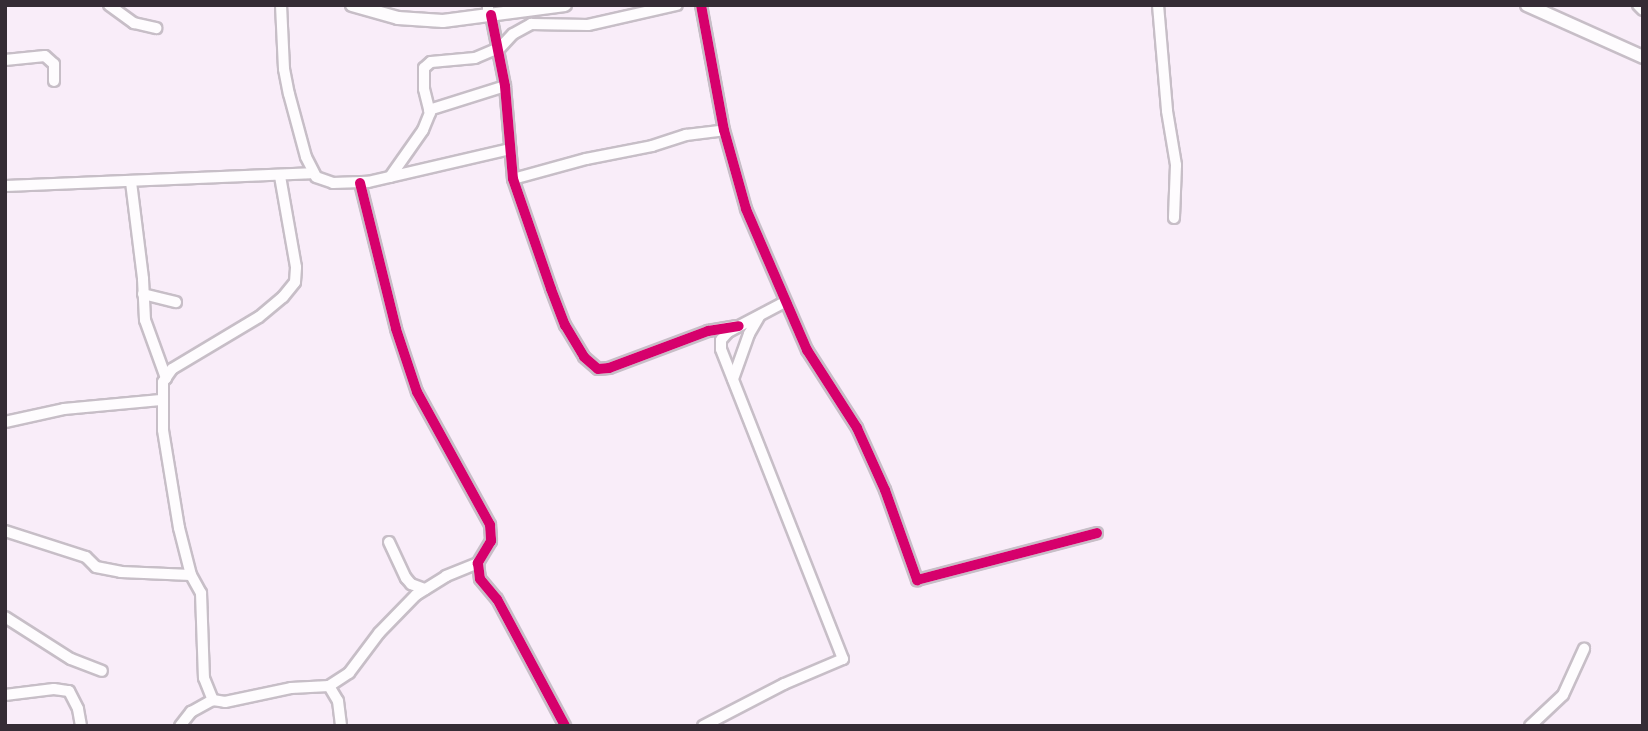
<!DOCTYPE html>
<style>
body{margin:0}
#map{position:relative;width:1648px;height:731px;overflow:hidden;background:#f9edf9;font-family:"DejaVu Sans",sans-serif}
div>[style]{position:absolute}
.roads{filter:drop-shadow(2px 0 #c7bec7) drop-shadow(-2px 0 #c7bec7) drop-shadow(0 2px #c7bec7) drop-shadow(0 -2px #c7bec7)}
.minor>*{height:10px;margin:-5px;padding:0 5px;transform-origin:5px;border-radius:5px;background:#fefcfe}
.tertiary>*{height:12px;margin:-6px;padding:0 6px;transform-origin:6px;border-radius:6px;background:#fefcfe}
.cycleway>*{height:10px;margin:-5px;padding:0 5px;transform-origin:5px;border-radius:5px;background:#d6006c}
span{translate:-50% -50%;white-space:nowrap;text-align:center;line-height:1.15;-webkit-text-stroke:6px #fdfdfd;paint-order:stroke}
.frame{position:absolute;inset:0;border:7px solid #352c35;pointer-events:none}
</style>
<div id="map">
<div class="roads">
<div class="minor">
<i style="left:109px;top:5px;width:31px;rotate:36deg"></i>
<i style="left:134px;top:23px;width:23px;rotate:13deg"></i>
<i style="left:281px;top:5px;width:64px;rotate:87.3deg"></i>
<i style="left:284px;top:69px;width:25px;rotate:79deg"></i>
<i style="left:289px;top:94px;width:65px;rotate:74.9deg"></i>
<i style="left:306px;top:157px;width:22px;rotate:63deg"></i>
<i style="left:316px;top:177px;width:18px;rotate:19deg"></i>
<i style="left:333px;top:183px;width:35px;rotate:-2deg"></i>
<i style="left:368px;top:182px;width:146px;rotate:-13.1deg"></i>
<i style="left:488px;top:5px;width:11px;rotate:90deg"></i>
<i style="left:701px;top:5px;width:127px;rotate:79.6deg"></i>
<i style="left:724px;top:130px;width:82px;rotate:74.4deg"></i>
<i style="left:746px;top:209px;width:154px;rotate:66.6deg"></i>
<i style="left:807px;top:350px;width:93px;rotate:57.3deg"></i>
<i style="left:857px;top:428px;width:68px;rotate:65.7deg"></i>
<i style="left:885px;top:490px;width:96px;rotate:70.4deg"></i>
<i style="left:917px;top:580px;width:186px;rotate:-14.6deg"></i>
<i style="left:1158px;top:5px;width:106px;rotate:85.1deg"></i>
<i style="left:1167px;top:111px;width:55px;rotate:80.5deg"></i>
<i style="left:1176px;top:165px;width:53px;rotate:92.2deg"></i>
<i style="left:1638px;top:5px;width:7px;rotate:45deg"></i>
<i style="left:491px;top:15px;width:72px;rotate:78.8deg"></i>
<i style="left:505px;top:86px;width:93px;rotate:85.1deg"></i>
<i style="left:513px;top:179px;width:116px;rotate:70.9deg"></i>
<i style="left:551px;top:289px;width:39px;rotate:69deg"></i>
<i style="left:565px;top:325px;width:37px;rotate:59deg"></i>
<i style="left:584px;top:357px;width:18px;rotate:41deg"></i>
<i style="left:598px;top:369px;width:11px;rotate:-5deg"></i>
<i style="left:609px;top:368px;width:106px;rotate:-20.5deg"></i>
<i style="left:708px;top:331px;width:28px;rotate:-10deg"></i>
<i style="left:498px;top:50px;width:22px;rotate:-47deg"></i>
<i style="left:513px;top:34px;width:21px;rotate:-29deg"></i>
<i style="left:531px;top:24px;width:57px;rotate:1deg"></i>
<i style="left:588px;top:25px;width:91px;rotate:-12.7deg"></i>
<i style="left:5px;top:60px;width:40px;rotate:-5.7deg"></i>
<i style="left:45px;top:56px;width:12px;rotate:42deg"></i>
<i style="left:54px;top:64px;width:17px;rotate:90deg"></i>
<i style="left:429px;top:110px;width:80px;rotate:-17.5deg"></i>
<i style="left:390px;top:177px;width:57px;rotate:-54.9deg"></i>
<i style="left:423px;top:130px;width:18px;rotate:-68deg"></i>
<i style="left:430px;top:113px;width:25px;rotate:-104deg"></i>
<i style="left:424px;top:89px;width:21px;rotate:-90deg"></i>
<i style="left:424px;top:68px;width:9px;rotate:-41deg"></i>
<i style="left:431px;top:62px;width:44px;rotate:-5.2deg"></i>
<i style="left:475px;top:58px;width:25px;rotate:-23deg"></i>
<i style="left:513px;top:179px;width:76px;rotate:-15.3deg"></i>
<i style="left:586px;top:159px;width:67px;rotate:-11.1deg"></i>
<i style="left:652px;top:146px;width:36px;rotate:-18deg"></i>
<i style="left:686px;top:135px;width:38px;rotate:-7deg"></i>
<i style="left:131px;top:182px;width:98px;rotate:82.9deg"></i>
<i style="left:143px;top:279px;width:41px;rotate:87.2deg"></i>
<i style="left:145px;top:320px;width:62px;rotate:70.1deg"></i>
<i style="left:360px;top:183px;width:150px;rotate:76.1deg"></i>
<i style="left:396px;top:329px;width:66px;rotate:71.6deg"></i>
<i style="left:417px;top:392px;width:152px;rotate:61.2deg"></i>
<i style="left:490px;top:525px;width:16px;rotate:86deg"></i>
<i style="left:491px;top:541px;width:26px;rotate:121deg"></i>
<i style="left:478px;top:563px;width:16px;rotate:83deg"></i>
<i style="left:480px;top:579px;width:26px;rotate:50deg"></i>
<i style="left:497px;top:599px;width:144px;rotate:61.8deg"></i>
<i style="left:5px;top:186px;width:307px;rotate:-2.4deg"></i>
<i style="left:143px;top:294px;width:34px;rotate:14deg"></i>
<i style="left:733px;top:379px;width:48px;rotate:-70.4deg"></i>
<i style="left:749px;top:334px;width:20px;rotate:-60deg"></i>
<i style="left:5px;top:422px;width:60px;rotate:-12.4deg"></i>
<i style="left:64px;top:409px;width:97px;rotate:-5.3deg"></i>
<i style="left:5px;top:531px;width:85px;rotate:17.8deg"></i>
<i style="left:86px;top:557px;width:14px;rotate:45deg"></i>
<i style="left:96px;top:567px;width:25px;rotate:11deg"></i>
<i style="left:121px;top:572px;width:70px;rotate:2.5deg"></i>
<i style="left:191px;top:575px;width:21px;rotate:61deg"></i>
<i style="left:201px;top:593px;width:85px;rotate:88deg"></i>
<i style="left:204px;top:678px;width:24px;rotate:68deg"></i>
<i style="left:213px;top:700px;width:12px;rotate:9deg"></i>
<i style="left:225px;top:702px;width:67px;rotate:-12deg"></i>
<i style="left:291px;top:688px;width:38px;rotate:-3deg"></i>
<i style="left:329px;top:686px;width:17px;rotate:59deg"></i>
<i style="left:338px;top:701px;width:25px;rotate:83deg"></i>
<i style="left:389px;top:542px;width:40px;rotate:65deg"></i>
<i style="left:406px;top:578px;width:8px;rotate:50deg"></i>
<i style="left:411px;top:584px;width:15px;rotate:20deg"></i>
<i style="left:191px;top:575px;width:49px;rotate:-104.3deg"></i>
<i style="left:179px;top:528px;width:99px;rotate:-99.3deg"></i>
<i style="left:163px;top:430px;width:48px;rotate:-90deg"></i>
<i style="left:163px;top:382px;width:16px;rotate:-55deg"></i>
<i style="left:172px;top:369px;width:101px;rotate:-30.9deg"></i>
<i style="left:259px;top:317px;width:31px;rotate:-40deg"></i>
<i style="left:283px;top:297px;width:19px;rotate:-51deg"></i>
<i style="left:295px;top:282px;width:15px;rotate:-86deg"></i>
<i style="left:296px;top:267px;width:92px;rotate:-100deg"></i>
<i style="left:5px;top:617px;width:78px;rotate:32.5deg"></i>
<i style="left:71px;top:659px;width:33px;rotate:21deg"></i>
<i style="left:329px;top:686px;width:24px;rotate:-33deg"></i>
<i style="left:349px;top:673px;width:50px;rotate:-53.1deg"></i>
<i style="left:379px;top:633px;width:53px;rotate:-45.8deg"></i>
<i style="left:416px;top:595px;width:36px;rotate:-32deg"></i>
<i style="left:446px;top:576px;width:35px;rotate:-22deg"></i>
<i style="left:5px;top:695px;width:49px;rotate:-7deg"></i>
<i style="left:54px;top:689px;width:15px;rotate:8deg"></i>
<i style="left:69px;top:691px;width:20px;rotate:63deg"></i>
<i style="left:78px;top:709px;width:17px;rotate:80deg"></i>
<i style="left:180px;top:726px;width:18px;rotate:-52deg"></i>
<i style="left:191px;top:712px;width:25px;rotate:-29deg"></i>
<i style="left:703px;top:726px;width:91px;rotate:-27.4deg"></i>
<i style="left:784px;top:684px;width:64px;rotate:-23deg"></i>
<i style="left:843px;top:659px;width:333px;rotate:-111.5deg"></i>
<i style="left:721px;top:349px;width:9px;rotate:-90deg"></i>
<i style="left:721px;top:340px;width:11px;rotate:-49deg"></i>
<i style="left:728px;top:332px;width:64px;rotate:-27.8deg"></i>
<i style="left:1530px;top:726px;width:45px;rotate:-43.2deg"></i>
<i style="left:1563px;top:695px;width:51px;rotate:-65.5deg"></i>
</div>
<div class="tertiary">
<i style="left:352px;top:5px;width:48px;rotate:15.8deg"></i>
<i style="left:398px;top:18px;width:45px;rotate:3.8deg"></i>
<i style="left:443px;top:21px;width:123px;rotate:-7.5deg"></i>
<i style="left:1527px;top:5px;width:127px;rotate:24.1deg"></i>
</div>
</div>
<div class="cycleway">
<i style="left:701px;top:5px;width:127px;rotate:79.6deg"></i>
<i style="left:724px;top:130px;width:82px;rotate:74.4deg"></i>
<i style="left:746px;top:209px;width:154px;rotate:66.6deg"></i>
<i style="left:807px;top:350px;width:93px;rotate:57.3deg"></i>
<i style="left:857px;top:428px;width:68px;rotate:65.7deg"></i>
<i style="left:885px;top:490px;width:96px;rotate:70.4deg"></i>
<i style="left:917px;top:580px;width:186px;rotate:-14.6deg"></i>
<i style="left:491px;top:15px;width:72px;rotate:78.8deg"></i>
<i style="left:505px;top:86px;width:93px;rotate:85.1deg"></i>
<i style="left:513px;top:179px;width:116px;rotate:70.9deg"></i>
<i style="left:551px;top:289px;width:39px;rotate:69deg"></i>
<i style="left:565px;top:325px;width:37px;rotate:59deg"></i>
<i style="left:584px;top:357px;width:18px;rotate:41deg"></i>
<i style="left:598px;top:369px;width:11px;rotate:-5deg"></i>
<i style="left:609px;top:368px;width:106px;rotate:-20.5deg"></i>
<i style="left:708px;top:331px;width:31px;rotate:-9deg"></i>
<i style="left:360px;top:183px;width:150px;rotate:76.1deg"></i>
<i style="left:396px;top:329px;width:66px;rotate:71.6deg"></i>
<i style="left:417px;top:392px;width:152px;rotate:61.2deg"></i>
<i style="left:490px;top:525px;width:16px;rotate:86deg"></i>
<i style="left:491px;top:541px;width:26px;rotate:121deg"></i>
<i style="left:478px;top:563px;width:16px;rotate:83deg"></i>
<i style="left:480px;top:579px;width:26px;rotate:50deg"></i>
<i style="left:497px;top:599px;width:144px;rotate:61.8deg"></i>
</div>
<div class="frame"></div>
</div>
